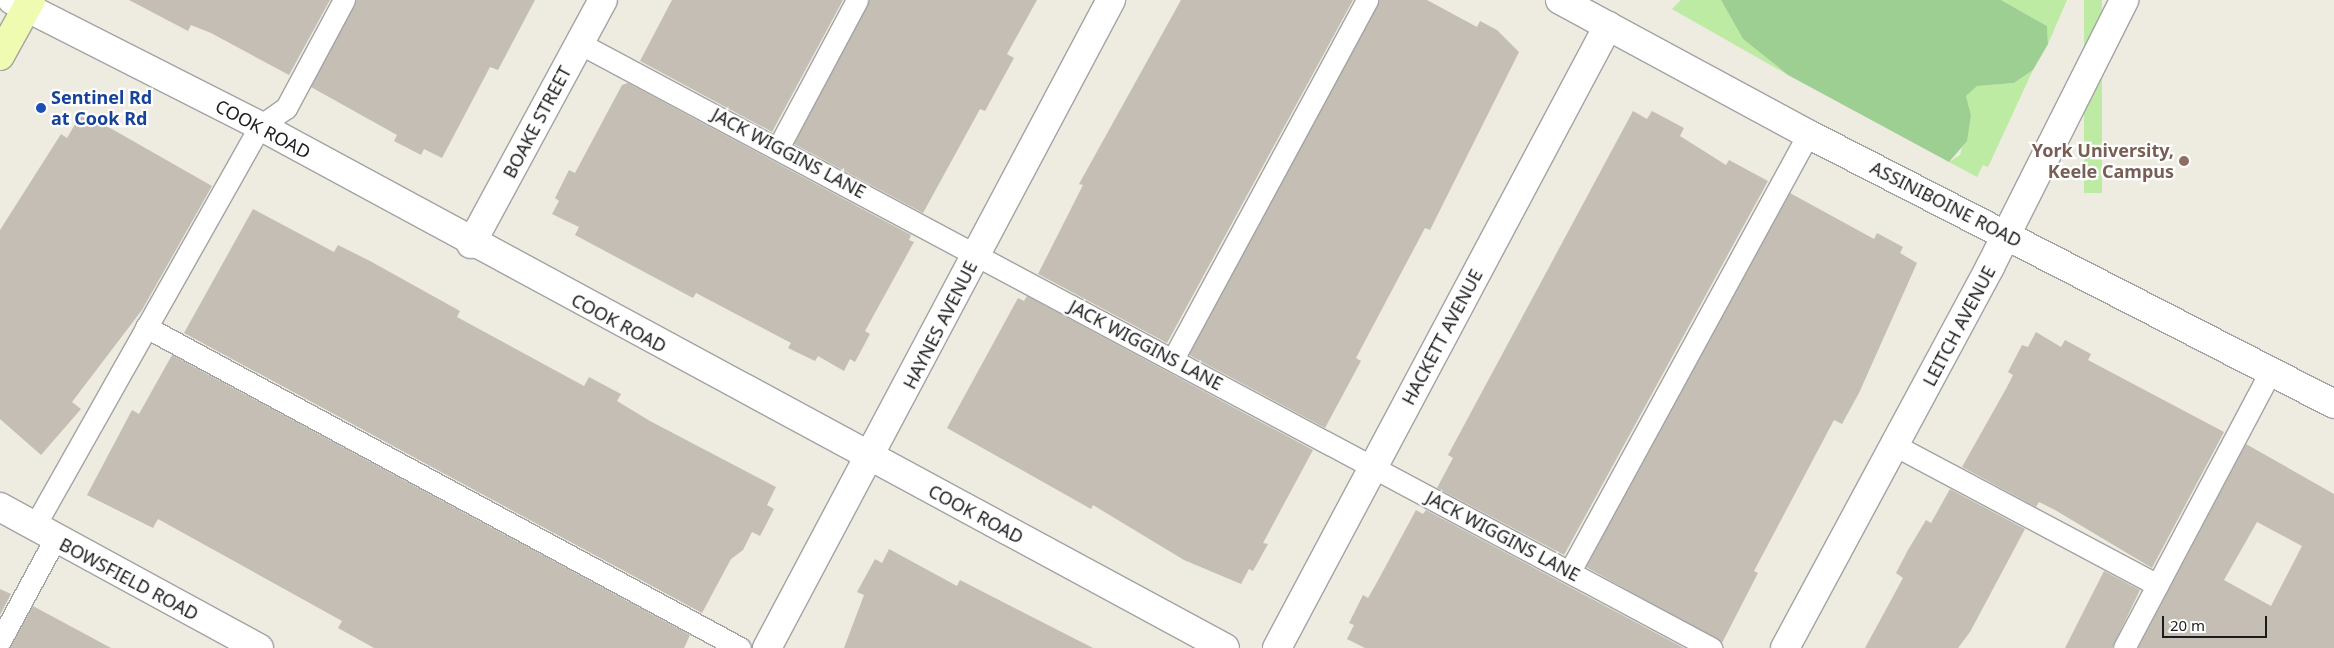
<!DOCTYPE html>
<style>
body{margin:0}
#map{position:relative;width:2334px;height:648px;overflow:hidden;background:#eeebe1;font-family:"Noto Sans",sans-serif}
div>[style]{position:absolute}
.grass>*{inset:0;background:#bdeba4;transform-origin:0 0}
.forest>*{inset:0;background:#9dcf93}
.building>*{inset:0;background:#c5beb4}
.roads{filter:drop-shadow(1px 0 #a3a3a3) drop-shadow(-1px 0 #a3a3a3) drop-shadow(0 1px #a3a3a3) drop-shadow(0 -1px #a3a3a3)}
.lane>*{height:21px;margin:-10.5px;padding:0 10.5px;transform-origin:10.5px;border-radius:10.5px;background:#fff}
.street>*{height:28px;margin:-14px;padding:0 14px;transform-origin:14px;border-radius:14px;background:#fff}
.secondary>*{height:28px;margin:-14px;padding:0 14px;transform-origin:14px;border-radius:14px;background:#eefbb1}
.dots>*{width:14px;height:14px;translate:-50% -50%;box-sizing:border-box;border:2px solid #fff;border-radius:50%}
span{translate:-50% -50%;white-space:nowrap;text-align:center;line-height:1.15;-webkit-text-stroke:4.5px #fff;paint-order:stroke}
.transit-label{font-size:18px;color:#164399;font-weight:700}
.left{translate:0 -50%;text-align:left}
.street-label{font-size:18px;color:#1c1c1c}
.education-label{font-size:18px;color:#785e54;font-weight:700}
.right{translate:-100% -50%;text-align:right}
.scale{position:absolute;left:2162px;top:616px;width:105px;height:22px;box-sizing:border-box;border:2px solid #1c1c1c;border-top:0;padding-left:6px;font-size:15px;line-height:18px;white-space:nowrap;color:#1c1c1c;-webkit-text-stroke:4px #fff;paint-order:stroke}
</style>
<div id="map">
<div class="grass">
<i style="clip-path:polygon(1681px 0,1721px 0,1743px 39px,1788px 75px,1672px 9px)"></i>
<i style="clip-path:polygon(2001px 0,2067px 0,2048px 44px,2047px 26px)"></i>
<i style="left:2084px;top:0;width:18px;height:193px"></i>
<i style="clip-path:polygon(2033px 70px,1988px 167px,1983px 165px,1977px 177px,1949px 162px,1960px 155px,1971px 115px,1966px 96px,1976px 86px,2014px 83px)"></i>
</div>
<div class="forest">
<i style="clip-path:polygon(1721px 0,2001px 0,2047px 26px,2048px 44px,2033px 70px,2014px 83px,1977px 86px,1966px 96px,1971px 115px,1967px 141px,1949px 162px,1788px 75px,1743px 39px)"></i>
</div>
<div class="building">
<i style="clip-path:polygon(129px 0,330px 0,289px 75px,211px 33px,191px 25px,188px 31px)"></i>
<i style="clip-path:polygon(356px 0,535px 0,498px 70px,490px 67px,442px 158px,424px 149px,421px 155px,394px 141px,397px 135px,311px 87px)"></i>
<i style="clip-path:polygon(672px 0,843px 0,772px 132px,640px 61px)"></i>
<i style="clip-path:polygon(869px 0,1037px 0,1007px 54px,1014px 58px,985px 111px,980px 109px,923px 213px,794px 144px)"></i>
<i style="clip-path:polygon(1181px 0,1353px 0,1167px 343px,1038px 274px,1083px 185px,1079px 184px)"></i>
<i style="clip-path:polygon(1379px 0,1427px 0,1477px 27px,1480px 21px,1497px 30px,1519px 52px,1430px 230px,1425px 228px,1356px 358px,1361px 361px,1325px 428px,1189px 355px)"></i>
<i style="clip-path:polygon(628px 83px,911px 235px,909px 240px,914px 242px,865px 331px,870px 334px,855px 362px,850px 359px,844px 371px,818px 356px,815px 361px,788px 348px,791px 343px,696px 293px,693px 298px,575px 235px,579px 227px,552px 214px,559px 201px,555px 198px,569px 170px,575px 173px,622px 85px)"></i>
<i style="clip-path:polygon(1633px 111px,1647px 119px,1652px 111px,1684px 128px,1680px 136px,1726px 165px,1729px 160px,1768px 181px,1564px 555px,1437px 488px,1453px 458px,1448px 455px)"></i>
<i style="clip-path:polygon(82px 112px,212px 186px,142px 310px,72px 402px,81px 409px,41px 455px,0 419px,0 230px,61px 134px,67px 138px)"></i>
<i style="clip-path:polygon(1790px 193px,1874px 239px,1877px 233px,1903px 247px,1900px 253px,1917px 263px,1859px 393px,1842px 424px,1834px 420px,1754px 571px,1758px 573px,1722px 643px,1586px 567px)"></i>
<i style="clip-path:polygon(253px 209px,334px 252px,338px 245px,370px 261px,460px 311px,457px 317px,584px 386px,589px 377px,621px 394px,617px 401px,650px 421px,776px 487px,767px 505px,774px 509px,760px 536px,752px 532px,743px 550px,731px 559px,702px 613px,184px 333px)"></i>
<i style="clip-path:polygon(1027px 296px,1313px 450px,1263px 543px,1268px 544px,1253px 571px,1249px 569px,1241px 584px,1184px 560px,1093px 505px,1091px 509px,947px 428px,1018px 298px,1024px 301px)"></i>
<i style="clip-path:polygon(2036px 332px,2061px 347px,2065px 340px,2091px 354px,2088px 360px,2224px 432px,2152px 568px,2055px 510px,2039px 502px,2036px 507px,1962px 467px,2007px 387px,2013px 375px,2008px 372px,2022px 345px,2028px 347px)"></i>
<i style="clip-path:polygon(172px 355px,690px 635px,684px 648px,374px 648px,338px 628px,342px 621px,158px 519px,153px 528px,87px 495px,132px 410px,139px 414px)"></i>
<i style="clip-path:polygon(evenodd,2246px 444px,2334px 494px,2334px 648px,2138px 648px,2246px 444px,2257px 522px,2302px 546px,2271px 606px,2224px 580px,2257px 522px)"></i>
<i style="clip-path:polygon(1950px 489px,2025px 529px,1970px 632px,1958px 648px,1865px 648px,1903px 578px,1896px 573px,1908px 550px,1926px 520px,1931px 523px)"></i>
<i style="clip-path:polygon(1416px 510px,1423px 514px,1426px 510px,1684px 648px,1365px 648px,1347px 639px,1354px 625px,1349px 623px,1363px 595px,1368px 598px,1376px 584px)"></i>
<i style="clip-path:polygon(889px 549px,957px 586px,960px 580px,1093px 648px,844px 648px,864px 595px,857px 592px,875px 559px,882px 563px)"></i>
<i style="clip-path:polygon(2104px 571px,2140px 590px,2112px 648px,2065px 648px)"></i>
<i style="clip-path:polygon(0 589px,11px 594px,0 615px)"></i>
<i style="clip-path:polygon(33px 606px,111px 648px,10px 648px)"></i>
</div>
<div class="roads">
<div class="lane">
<i style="left:579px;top:43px;width:1284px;rotate:28.12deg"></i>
<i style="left:778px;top:148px;width:168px;rotate:-61.9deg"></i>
<i style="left:146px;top:327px;width:675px;rotate:28.39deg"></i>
<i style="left:1173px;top:359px;width:408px;rotate:-61.6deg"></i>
<i style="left:1896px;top:446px;width:296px;rotate:28deg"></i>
<i style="left:34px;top:527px;width:460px;rotate:-60.6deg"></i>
<i style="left:260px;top:126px;width:32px;rotate:-35deg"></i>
<i style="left:286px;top:108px;width:123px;rotate:-61.8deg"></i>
<i style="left:1570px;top:571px;width:498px;rotate:-61.4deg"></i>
<i style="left:0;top:641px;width:116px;rotate:-61.7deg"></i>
<i style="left:2124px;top:648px;width:314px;rotate:-62.1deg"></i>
</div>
<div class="street">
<i style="left:12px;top:0;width:278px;rotate:26.9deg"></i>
<i style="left:260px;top:126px;width:1097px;rotate:28.41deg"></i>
<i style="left:1560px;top:0;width:282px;rotate:28.4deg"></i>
<i style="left:1808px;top:134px;width:591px;rotate:27.17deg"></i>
<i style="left:471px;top:244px;width:277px;rotate:-61.6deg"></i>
<i style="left:0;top:507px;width:295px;rotate:28.6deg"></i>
<i style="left:767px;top:648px;width:734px;rotate:-62.04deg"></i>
<i style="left:1277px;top:648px;width:705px;rotate:-61.98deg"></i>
<i style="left:1785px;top:648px;width:433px;rotate:-61.7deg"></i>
<i style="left:1990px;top:267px;width:299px;rotate:-63.3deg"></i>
</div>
<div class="secondary">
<i style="left:0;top:56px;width:64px;rotate:-61deg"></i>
</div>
</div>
<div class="dots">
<i style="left:41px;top:108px;background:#1a4fb4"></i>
<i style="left:2184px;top:161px;background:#8d6e63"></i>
</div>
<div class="transit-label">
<span class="left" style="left:51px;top:108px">Sentinel Rd<br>at Cook Rd</span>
</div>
<div class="street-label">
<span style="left:537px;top:122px;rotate:-62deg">BOAKE STREET</span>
<span style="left:263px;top:129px;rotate:28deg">COOK ROAD</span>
<span style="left:789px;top:153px;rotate:28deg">JACK WIGGINS LANE</span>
<span style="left:1946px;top:204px;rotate:27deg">ASSINIBOINE ROAD</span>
<span style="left:619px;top:323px;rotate:28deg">COOK ROAD</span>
<span style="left:940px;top:325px;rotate:-63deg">HAYNES AVENUE</span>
<span style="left:1959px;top:326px;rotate:-62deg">LEITCH AVENUE</span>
<span style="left:1442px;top:337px;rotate:-62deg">HACKETT AVENUE</span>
<span style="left:1146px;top:345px;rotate:28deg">JACK WIGGINS LANE</span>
<span style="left:976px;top:514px;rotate:28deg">COOK ROAD</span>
<span style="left:1503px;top:536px;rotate:28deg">JACK WIGGINS LANE</span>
<span style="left:129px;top:579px;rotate:28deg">BOWSFIELD ROAD</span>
</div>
<div class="education-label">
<span class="right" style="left:2174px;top:161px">York University,<br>Keele Campus</span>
</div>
<div class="scale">20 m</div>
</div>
